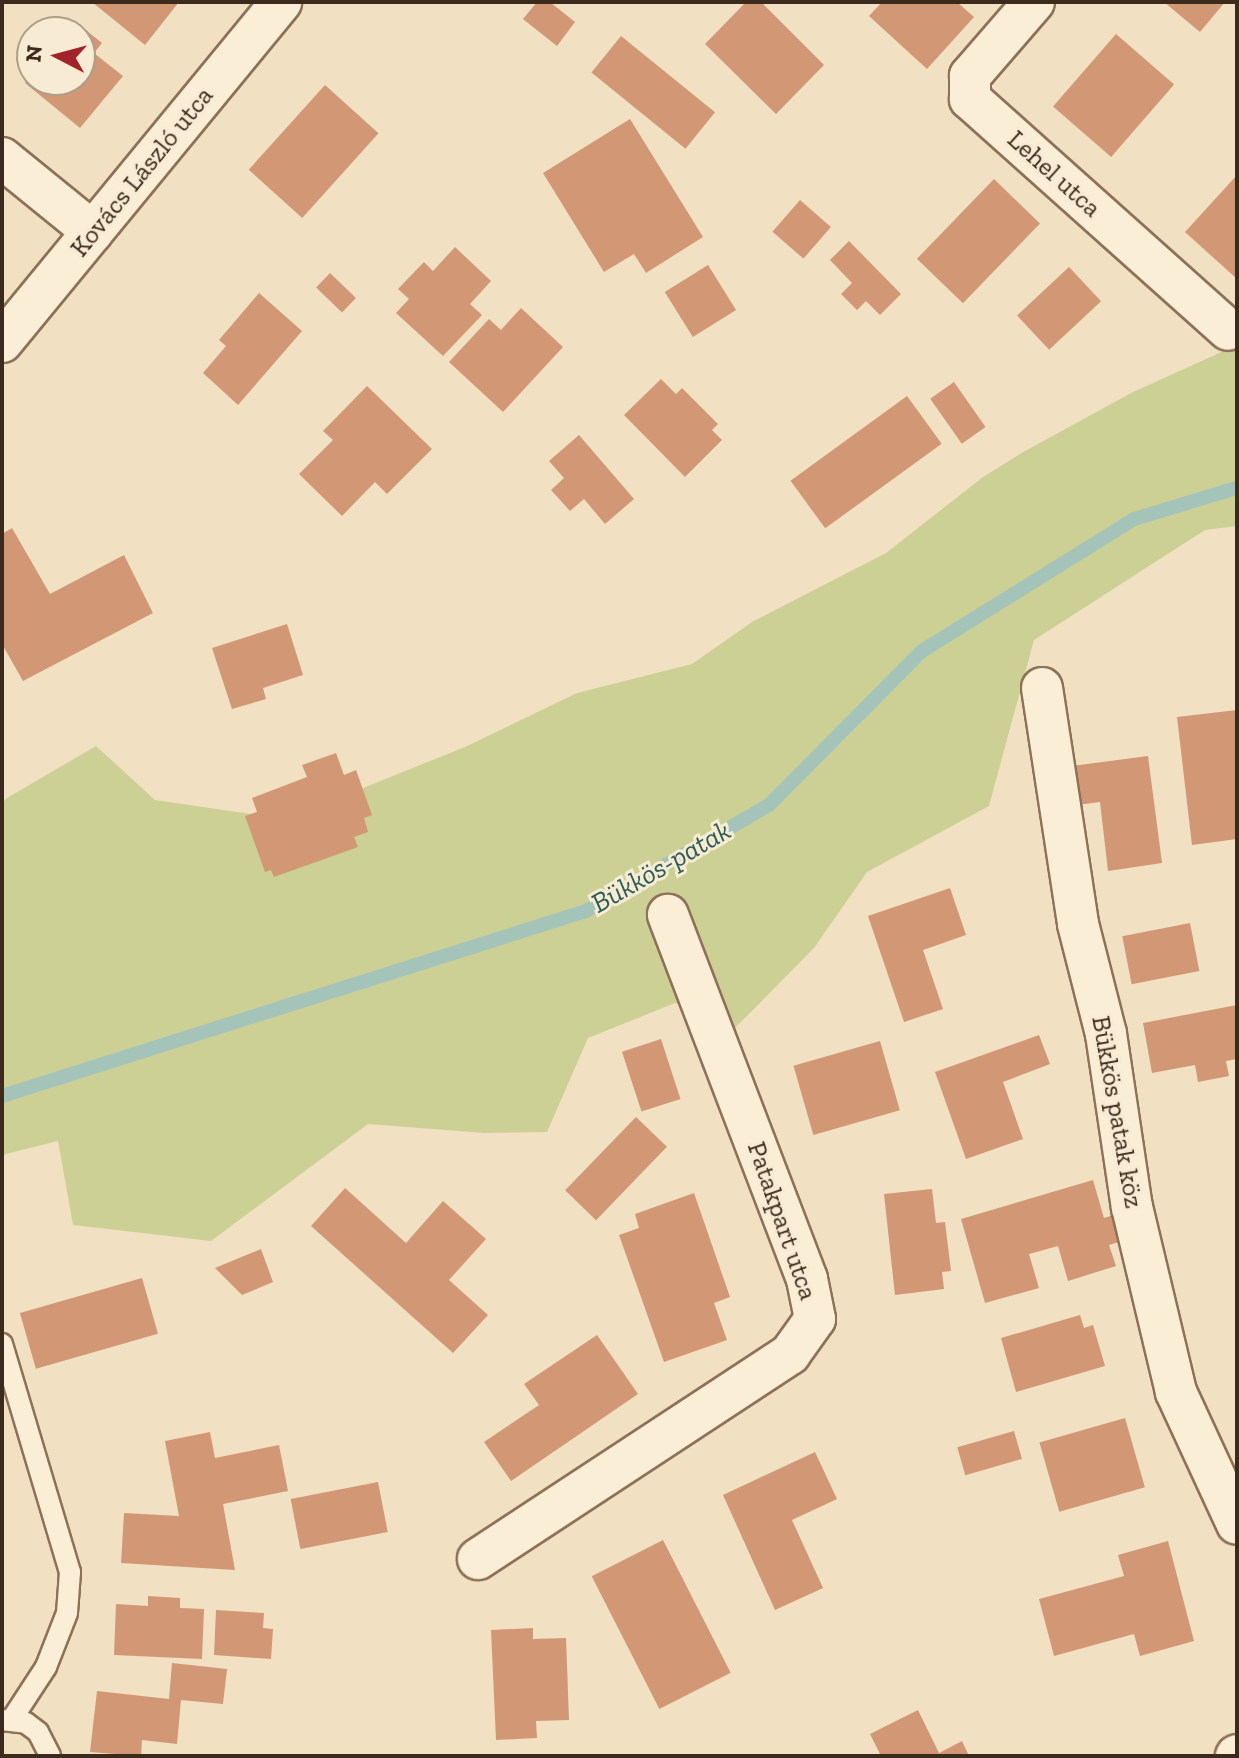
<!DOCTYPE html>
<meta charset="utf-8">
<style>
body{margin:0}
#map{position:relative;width:1239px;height:1758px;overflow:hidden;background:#f1e1c2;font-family:"Zilla Slab",serif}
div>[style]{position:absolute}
.green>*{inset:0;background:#cdd095}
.stream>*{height:14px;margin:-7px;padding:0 7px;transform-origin:7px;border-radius:7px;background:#a5c4b9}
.building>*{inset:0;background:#d29775;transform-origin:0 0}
.roads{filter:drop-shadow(2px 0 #8d7158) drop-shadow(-2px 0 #8d7158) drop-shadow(0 2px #8d7158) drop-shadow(0 -2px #8d7158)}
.service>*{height:20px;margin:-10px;padding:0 10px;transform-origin:10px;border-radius:10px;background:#fbeed7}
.minor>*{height:40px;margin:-20px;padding:0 20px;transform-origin:20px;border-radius:20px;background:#fbeed7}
span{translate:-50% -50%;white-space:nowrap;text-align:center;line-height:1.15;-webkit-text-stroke:6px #f8ebd3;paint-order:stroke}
.street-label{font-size:26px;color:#3c2a1d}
.water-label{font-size:28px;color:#2b5d57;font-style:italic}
.frame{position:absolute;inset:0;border:4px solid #3c2a1d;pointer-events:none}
.north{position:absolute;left:16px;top:16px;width:80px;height:80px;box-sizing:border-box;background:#f8ebd3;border:2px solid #ad9e8a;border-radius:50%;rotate:276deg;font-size:22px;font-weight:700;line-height:32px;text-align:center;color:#3c2a1d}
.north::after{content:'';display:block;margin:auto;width:28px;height:36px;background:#a1232b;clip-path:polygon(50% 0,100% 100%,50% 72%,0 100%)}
</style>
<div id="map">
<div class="green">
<i style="clip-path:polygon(1237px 345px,1237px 526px,1205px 530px,1034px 640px,989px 806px,867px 872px,814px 948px,735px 1028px,675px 1003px,588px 1038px,547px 1132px,484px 1133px,368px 1124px,211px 1241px,73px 1225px,58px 1141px,2px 1155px,2px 803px,7px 798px,96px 746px,155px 800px,286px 819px,465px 747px,577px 693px,692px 664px,752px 622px,886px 553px,983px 477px,1025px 451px,1133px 392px)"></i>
</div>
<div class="stream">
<i style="left:2px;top:1096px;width:613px;rotate:-17.58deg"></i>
<i style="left:586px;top:911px;width:211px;rotate:-30.1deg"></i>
<i style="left:769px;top:805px;width:217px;rotate:-45.2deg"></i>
<i style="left:922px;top:651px;width:250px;rotate:-31.9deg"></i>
<i style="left:1134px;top:519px;width:108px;rotate:-16.8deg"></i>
</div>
<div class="building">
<i style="clip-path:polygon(92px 2px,179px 2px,145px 45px)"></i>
<i style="clip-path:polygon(537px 2px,550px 2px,575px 22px,557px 46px,523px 19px)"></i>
<i style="clip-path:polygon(746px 2px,761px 2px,824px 65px,776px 114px,705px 44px)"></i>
<i style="clip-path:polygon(882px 2px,957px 2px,974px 17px,927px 69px,869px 16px)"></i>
<i style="clip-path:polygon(1164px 2px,1225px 2px,1200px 32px)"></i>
<i style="clip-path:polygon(82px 27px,102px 43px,94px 53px,123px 76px,80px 128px,25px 83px,32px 75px,32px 80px,80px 80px,78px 32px)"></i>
<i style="left:1116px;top:34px;width:77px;height:96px;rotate:41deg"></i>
<i style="left:621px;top:36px;width:121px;height:47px;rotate:39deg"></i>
<i style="left:325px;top:85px;width:72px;height:114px;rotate:42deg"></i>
<i style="clip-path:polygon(630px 119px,703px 237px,646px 273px,634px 254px,604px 272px,543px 173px)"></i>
<i style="clip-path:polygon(1237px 175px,1237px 279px,1185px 232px)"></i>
<i style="left:994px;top:179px;width:64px;height:111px;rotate:44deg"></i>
<i style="left:800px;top:200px;width:41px;height:42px;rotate:41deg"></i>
<i style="clip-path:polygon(849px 241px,901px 294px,880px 315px,866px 301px,857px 310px,841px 294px,852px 283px,830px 260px)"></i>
<i style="clip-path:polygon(455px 247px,491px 281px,470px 304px,482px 315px,443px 356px,396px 313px,409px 299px,398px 289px,424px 262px,433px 271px)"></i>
<i style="left:708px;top:265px;width:53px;height:51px;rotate:58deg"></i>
<i style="left:1069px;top:267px;width:47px;height:71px;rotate:47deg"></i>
<i style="left:330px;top:273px;width:36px;height:20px;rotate:44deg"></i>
<i style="clip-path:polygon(259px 293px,302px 331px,238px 405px,203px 373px,226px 346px,219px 340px)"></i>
<i style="clip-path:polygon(521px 308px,563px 347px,503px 412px,449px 362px,489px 319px,501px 330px)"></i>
<i style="clip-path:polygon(661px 379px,676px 394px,682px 388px,718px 424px,712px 430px,722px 440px,685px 477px,624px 415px)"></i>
<i style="left:954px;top:382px;width:55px;height:29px;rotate:55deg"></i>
<i style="clip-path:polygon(367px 386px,432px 449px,387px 494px,375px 482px,342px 516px,299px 474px,333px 440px,323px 431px)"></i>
<i style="left:907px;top:396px;width:59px;height:144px;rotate:54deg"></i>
<i style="clip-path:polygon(579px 435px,634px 499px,605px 524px,584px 499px,570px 511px,551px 490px,564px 478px,549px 461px)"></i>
<i style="clip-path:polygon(12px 528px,50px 594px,124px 555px,153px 613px,23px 681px,2px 644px,2px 534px)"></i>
<i style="clip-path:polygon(287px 624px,303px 675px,263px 688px,266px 699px,232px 709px,212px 648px)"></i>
<i style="clip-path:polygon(1237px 710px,1237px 839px,1192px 845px,1177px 717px)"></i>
<i style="clip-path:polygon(336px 753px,344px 775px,356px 770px,372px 815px,364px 818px,368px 832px,354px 837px,358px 847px,274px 877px,271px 870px,265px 872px,245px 816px,257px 812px,252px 798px,307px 777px,302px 765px)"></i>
<i style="clip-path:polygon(1148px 756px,1162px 863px,1108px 871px,1100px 802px,1077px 805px,1072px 766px)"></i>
<i style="clip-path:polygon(950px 888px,966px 935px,923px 950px,943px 1009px,904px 1022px,868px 916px)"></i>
<i style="left:1190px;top:923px;width:49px;height:69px;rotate:79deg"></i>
<i style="clip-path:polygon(1237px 1005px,1237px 1059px,1226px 1061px,1229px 1076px,1198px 1082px,1195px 1065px,1152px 1073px,1143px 1023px)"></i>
<i style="clip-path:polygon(1039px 1035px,1050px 1064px,1003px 1082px,1023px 1139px,966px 1159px,935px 1072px)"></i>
<i style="left:661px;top:1039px;width:63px;height:41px;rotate:72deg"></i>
<i style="left:880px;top:1041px;width:72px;height:90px;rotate:74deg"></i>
<i style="left:636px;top:1117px;width:43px;height:102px;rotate:44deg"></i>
<i style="clip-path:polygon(1093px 1180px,1104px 1218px,1114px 1215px,1122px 1241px,1109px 1245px,1116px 1266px,1068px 1281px,1058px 1246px,1029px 1254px,1039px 1288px,985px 1303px,961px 1219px)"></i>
<i style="clip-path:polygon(345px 1188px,406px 1243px,443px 1201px,486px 1239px,449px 1280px,488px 1315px,453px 1353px,311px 1226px)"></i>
<i style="clip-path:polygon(932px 1189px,936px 1223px,945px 1222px,951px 1271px,942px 1272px,944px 1289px,895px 1295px,884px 1194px)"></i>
<i style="clip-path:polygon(694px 1193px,730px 1297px,714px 1303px,727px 1340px,664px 1362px,619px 1235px,639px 1228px,635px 1214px)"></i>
<i style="clip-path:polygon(261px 1249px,273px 1282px,242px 1295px,215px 1268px)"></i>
<i style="left:142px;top:1278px;width:58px;height:127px;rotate:74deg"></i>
<i style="clip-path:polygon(1080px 1315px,1084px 1328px,1093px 1325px,1105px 1366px,1016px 1392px,1001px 1338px)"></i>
<i style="clip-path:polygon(597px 1335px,638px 1394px,511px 1481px,484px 1442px,539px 1405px,524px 1384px)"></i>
<i style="left:1125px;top:1418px;width:72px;height:89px;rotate:74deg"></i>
<i style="left:1014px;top:1431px;width:29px;height:59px;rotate:74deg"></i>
<i style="clip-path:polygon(210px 1432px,215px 1458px,279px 1445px,288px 1491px,223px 1504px,235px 1570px,121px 1563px,124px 1513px,179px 1516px,165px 1441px)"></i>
<i style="clip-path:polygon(815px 1452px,837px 1499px,792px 1520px,823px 1588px,775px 1610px,723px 1495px)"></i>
<i style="left:378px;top:1482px;width:51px;height:89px;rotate:79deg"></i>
<i style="left:663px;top:1540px;width:149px;height:80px;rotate:63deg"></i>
<i style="clip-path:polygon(1168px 1541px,1194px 1641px,1140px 1656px,1134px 1634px,1054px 1656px,1039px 1599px,1124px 1576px,1118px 1555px)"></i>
<i style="clip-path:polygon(148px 1596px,180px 1598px,180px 1608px,204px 1609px,202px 1659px,114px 1655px,116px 1604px,148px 1606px)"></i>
<i style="clip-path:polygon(216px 1610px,264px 1613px,263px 1628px,273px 1629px,271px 1659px,214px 1655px)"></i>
<i style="clip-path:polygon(533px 1628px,533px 1639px,566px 1638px,569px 1720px,536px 1721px,537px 1738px,496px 1740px,491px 1630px)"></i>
<i style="clip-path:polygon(172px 1663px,227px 1669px,223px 1704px,181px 1700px,177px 1744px,142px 1740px,141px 1756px,90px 1752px,97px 1691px,169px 1699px)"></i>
<i style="clip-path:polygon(918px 1710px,939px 1753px,962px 1741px,969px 1756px,881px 1756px,870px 1734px)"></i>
</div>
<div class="roads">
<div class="service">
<i style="left:2px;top:1344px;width:238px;rotate:73.4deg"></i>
<i style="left:70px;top:1572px;width:41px;rotate:94.2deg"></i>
<i style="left:67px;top:1613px;width:58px;rotate:111.3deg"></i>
<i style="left:46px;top:1667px;width:62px;rotate:123.2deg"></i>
<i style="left:2px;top:1720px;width:24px;rotate:7deg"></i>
<i style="left:26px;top:1723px;width:15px;rotate:37deg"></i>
<i style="left:38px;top:1732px;width:27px;rotate:63deg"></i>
</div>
<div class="minor">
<i style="left:1034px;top:2px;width:98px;rotate:130.9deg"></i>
<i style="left:970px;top:76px;width:23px;rotate:90deg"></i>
<i style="left:970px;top:99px;width:346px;rotate:41.8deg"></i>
<i style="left:2px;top:158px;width:117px;rotate:39.1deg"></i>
<i style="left:2px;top:342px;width:440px;rotate:-50.6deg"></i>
<i style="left:1042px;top:688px;width:239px;rotate:81.3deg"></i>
<i style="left:1078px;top:924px;width:114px;rotate:75.7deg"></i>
<i style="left:1106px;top:1034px;width:175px;rotate:81.5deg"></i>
<i style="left:1132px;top:1207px;width:190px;rotate:76.6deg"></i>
<i style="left:1176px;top:1392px;width:145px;rotate:65.2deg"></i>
<i style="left:478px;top:1559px;width:373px;rotate:-33.3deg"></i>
<i style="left:790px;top:1354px;width:43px;rotate:-54.5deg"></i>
<i style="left:815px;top:1319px;width:41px;rotate:-101.3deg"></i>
<i style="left:807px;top:1279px;width:390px;rotate:-110.9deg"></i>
<i style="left:1236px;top:1756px;width:1px;rotate:-45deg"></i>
</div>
</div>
<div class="street-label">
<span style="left:142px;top:172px;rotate:-51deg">Kovács László utca</span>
<span style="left:1054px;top:174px;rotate:42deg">Lehel utca</span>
<span style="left:1117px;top:1112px;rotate:80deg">Bükkös patak köz</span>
<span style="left:782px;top:1221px;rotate:71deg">Patakpart utca</span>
</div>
<div class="water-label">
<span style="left:661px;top:867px;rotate:-30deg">Bükkös-patak</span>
</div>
<div class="frame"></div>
<div class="north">N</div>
</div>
